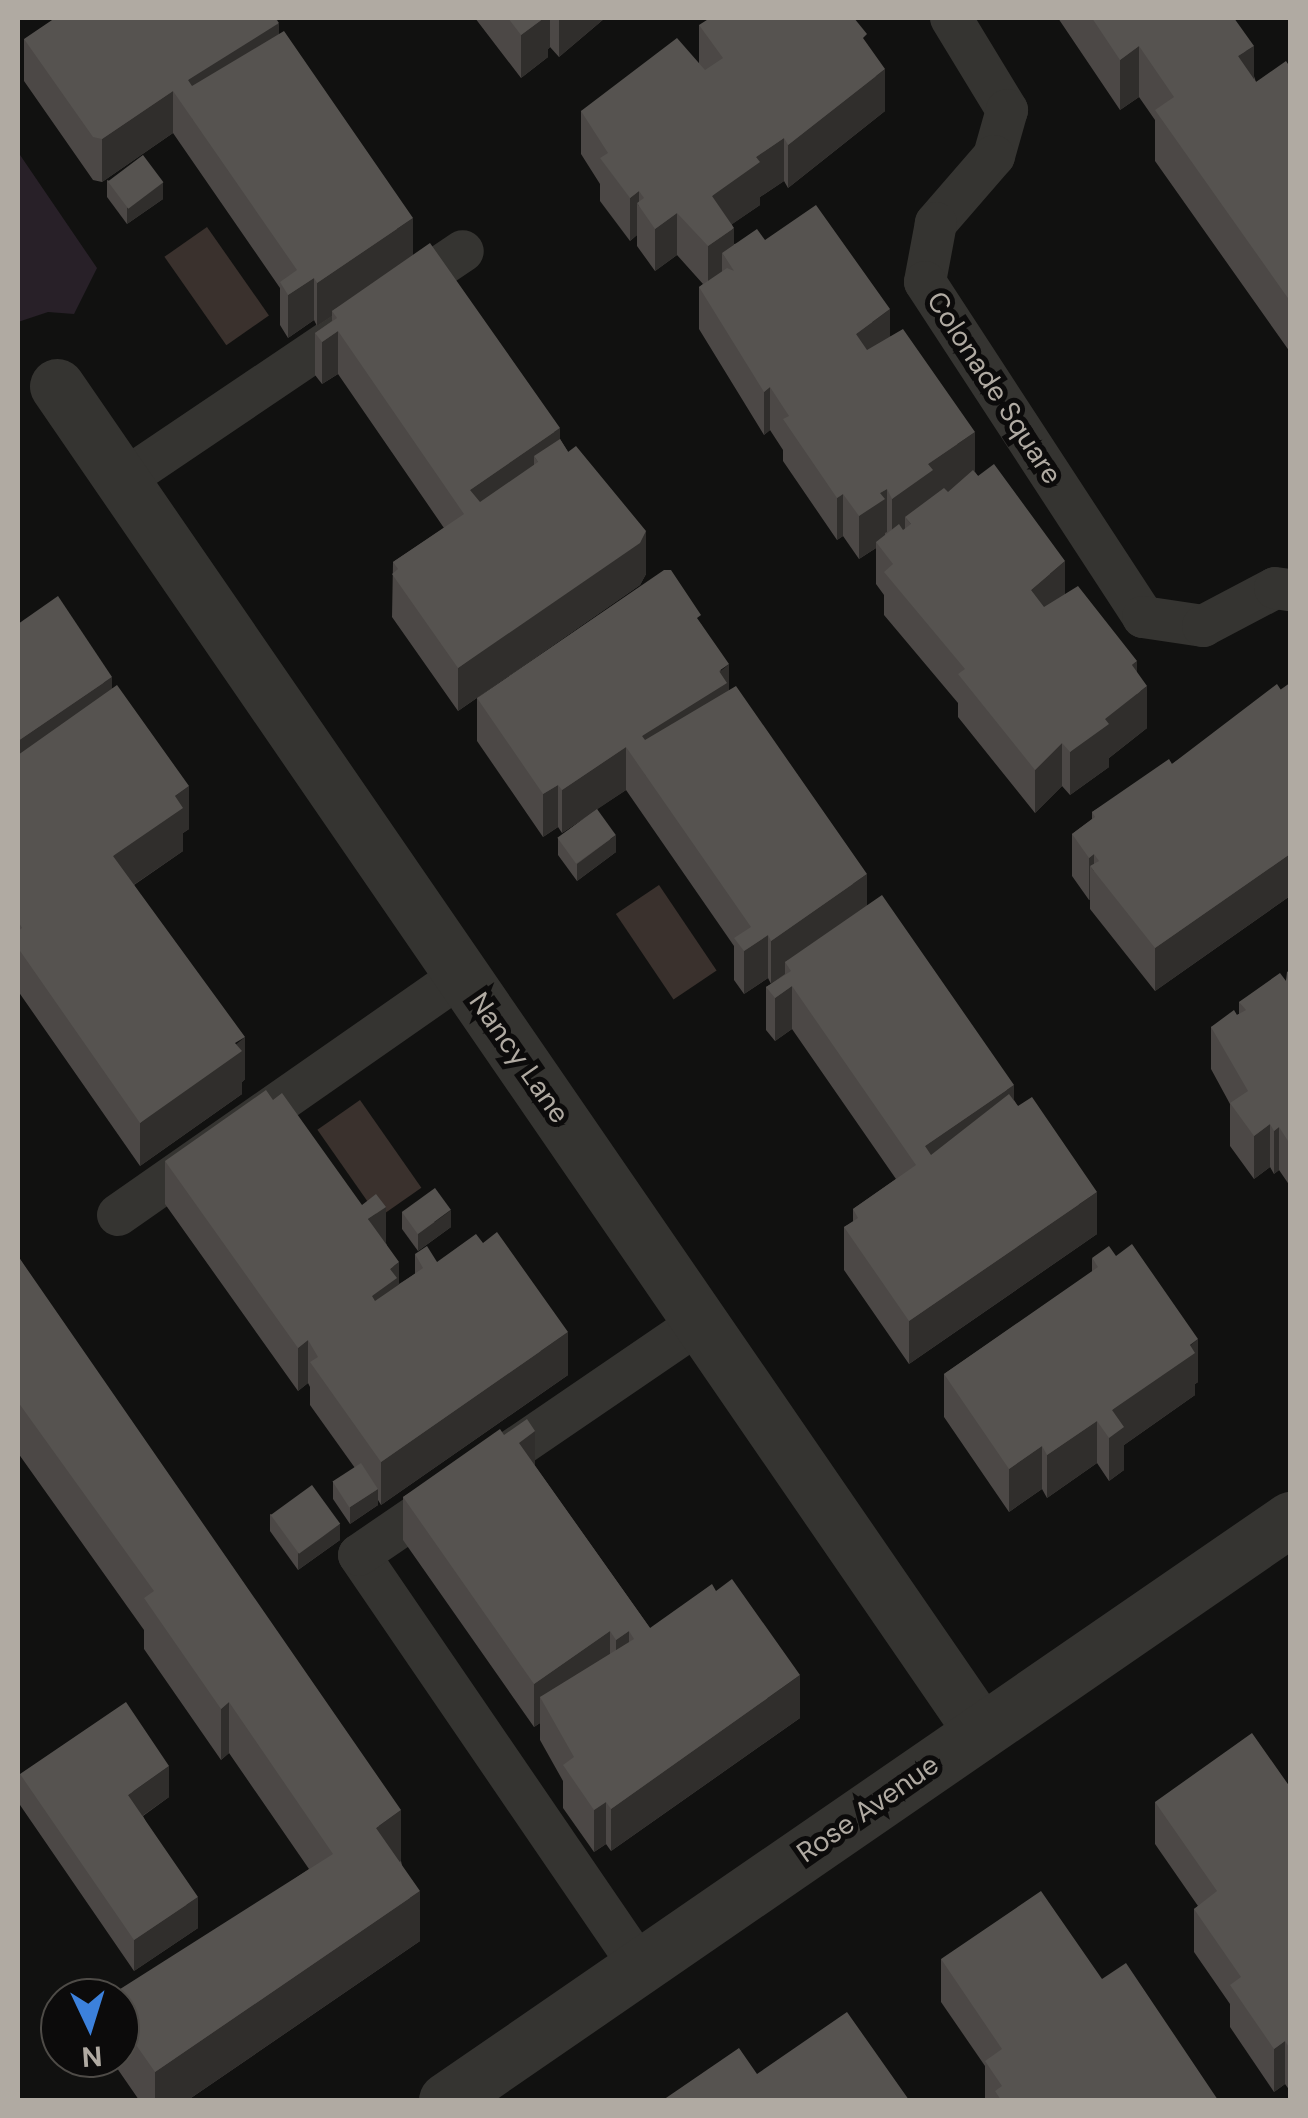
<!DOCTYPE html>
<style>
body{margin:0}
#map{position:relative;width:1308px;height:2118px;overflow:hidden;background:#111110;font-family:"DM Sans",sans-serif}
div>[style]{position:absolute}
.green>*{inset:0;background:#282028}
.water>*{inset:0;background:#3a312d;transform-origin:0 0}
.lane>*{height:42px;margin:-21px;padding:0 21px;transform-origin:21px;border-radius:21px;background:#353431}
.street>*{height:55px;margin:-27.5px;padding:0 27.5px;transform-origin:27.5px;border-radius:27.5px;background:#353431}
.wall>*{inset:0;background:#4c4846}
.shaded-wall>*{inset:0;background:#302e2c}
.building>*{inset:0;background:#565350;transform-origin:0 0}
span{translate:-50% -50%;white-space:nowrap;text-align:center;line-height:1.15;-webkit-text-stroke:10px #0c0b0b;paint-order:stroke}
.street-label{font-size:28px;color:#b0aaa2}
.frame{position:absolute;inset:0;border:20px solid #b0aaa2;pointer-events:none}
.north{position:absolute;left:40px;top:1978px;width:100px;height:100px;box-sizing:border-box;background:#0c0b0b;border:2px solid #4e4b47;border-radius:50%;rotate:176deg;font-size:28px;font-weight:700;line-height:40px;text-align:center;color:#b0aaa2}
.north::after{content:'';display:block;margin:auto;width:35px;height:45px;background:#3c81dc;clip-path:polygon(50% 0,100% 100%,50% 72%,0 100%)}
</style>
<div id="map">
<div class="green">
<i style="clip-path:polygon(18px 152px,97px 268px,74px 314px,48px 312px,18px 322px)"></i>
</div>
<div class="water">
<i style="left:207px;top:227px;width:108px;height:52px;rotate:55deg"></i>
<i style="left:659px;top:885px;width:103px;height:52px;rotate:56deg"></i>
<i style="left:360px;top:1100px;width:107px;height:52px;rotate:55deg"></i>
</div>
<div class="lane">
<i style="left:951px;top:18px;width:108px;rotate:58.7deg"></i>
<i style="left:1007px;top:110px;width:48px;rotate:105.8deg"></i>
<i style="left:994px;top:156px;width:89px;rotate:130.9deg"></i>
<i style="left:936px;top:223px;width:60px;rotate:100.6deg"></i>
<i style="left:925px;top:282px;width:400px;rotate:56.9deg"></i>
<i style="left:1143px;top:617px;width:61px;rotate:8.5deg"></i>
<i style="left:1203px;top:626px;width:81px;rotate:-27.8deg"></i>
<i style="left:1275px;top:588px;width:15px;rotate:8deg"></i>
<i style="left:122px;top:481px;width:411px;rotate:-34deg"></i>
<i style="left:118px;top:1215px;width:419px;rotate:-34.9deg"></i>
<i style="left:641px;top:1968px;width:500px;rotate:-124.33deg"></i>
<i style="left:359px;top:1555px;width:414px;rotate:-34.3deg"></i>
</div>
<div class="street">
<i style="left:57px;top:386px;width:1632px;rotate:55.51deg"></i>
<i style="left:446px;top:2100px;width:1025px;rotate:-34.54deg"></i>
</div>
<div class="wall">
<i style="clip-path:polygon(277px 18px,279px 35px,413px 255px,560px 439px,646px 574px,640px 585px,458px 711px,392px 617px,393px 562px,444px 528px,338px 374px,322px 384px,315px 375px,315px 333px,332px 321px,332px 316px,317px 326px,314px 320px,288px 338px,280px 325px,280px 288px,173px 133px,102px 182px,93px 180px,24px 81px,24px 39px)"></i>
<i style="clip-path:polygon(475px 18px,605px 18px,559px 57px,550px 47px,548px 49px,548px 57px,521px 78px)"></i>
<i style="clip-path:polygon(1058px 18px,1234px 18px,1256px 82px,1290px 67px,1290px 352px,1155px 161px,1155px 120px,1139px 97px,1120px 110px)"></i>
<i style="clip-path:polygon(699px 25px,867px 44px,885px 111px,788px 188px,784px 181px,760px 197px,760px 205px,732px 224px,734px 244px,765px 240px,890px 336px,975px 472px,1065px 594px,1137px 672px,1147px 728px,1109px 758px,1109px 767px,1070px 795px,1062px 786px,1035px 813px,958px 717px,958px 703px,884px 615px,884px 595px,876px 584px,876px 548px,859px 559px,843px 536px,837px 540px,783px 461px,783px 450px,770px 430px,764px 435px,699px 329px,699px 287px,703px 284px,677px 255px,655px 271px,637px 246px,637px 235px,630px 241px,600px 201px,600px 184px,581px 154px,581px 111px,699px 63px)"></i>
<i style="clip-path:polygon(107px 180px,163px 199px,127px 224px,107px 197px)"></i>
<i style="clip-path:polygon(18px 624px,112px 688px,189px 829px,183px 833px,183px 851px,134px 885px,245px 1079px,242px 1082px,242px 1094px,140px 1166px,18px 991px)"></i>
<i style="clip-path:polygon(701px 624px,729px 690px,867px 905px,1014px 1100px,1097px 1234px,909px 1364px,844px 1270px,844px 1227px,853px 1222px,853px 1209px,896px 1179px,792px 1029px,775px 1041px,766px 1030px,766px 987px,771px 984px,768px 978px,744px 994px,734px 980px,734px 946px,626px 790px,597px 809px,616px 852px,577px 881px,558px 855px,558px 838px,589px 815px,562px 833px,558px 827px,543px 837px,477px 741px,477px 698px)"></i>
<i style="clip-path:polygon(1290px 683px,1290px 896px,1155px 991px,1090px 909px,1090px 899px,1089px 900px,1072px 876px,1072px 834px,1092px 819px,1092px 812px,1172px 764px)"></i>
<i style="clip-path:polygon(1290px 970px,1290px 1186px,1279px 1170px,1274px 1174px,1270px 1167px,1254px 1179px,1230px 1146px,1230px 1104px,1211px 1069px,1211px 1027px,1239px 1014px,1239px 1002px,1286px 981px)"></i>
<i style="clip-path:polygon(165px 1161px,386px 1243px,399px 1284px,415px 1274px,415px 1254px,437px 1262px,568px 1375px,381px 1505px,378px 1500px,378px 1505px,350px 1524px,333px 1499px,333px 1482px,355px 1468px,310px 1405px,310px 1387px,308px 1383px,298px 1391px,165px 1204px)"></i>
<i style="clip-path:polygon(402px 1212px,451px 1227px,418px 1251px,402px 1229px)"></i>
<i style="clip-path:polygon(18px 1256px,401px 1861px,420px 1941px,188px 2100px,139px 2100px,110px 2058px,120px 2058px,120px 1998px,309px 1869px,229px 1753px,221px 1760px,144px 1649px,144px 1630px,18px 1453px)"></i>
<i style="clip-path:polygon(1092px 1258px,1198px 1382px,1195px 1384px,1195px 1395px,1124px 1445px,1124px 1470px,1109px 1481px,1097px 1463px,1047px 1498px,1042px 1489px,1009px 1512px,944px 1417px,944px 1374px,1092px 1272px)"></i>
<i style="clip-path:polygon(504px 1435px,535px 1466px,650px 1628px,800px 1718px,611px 1851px,606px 1844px,594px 1852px,563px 1808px,563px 1781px,540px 1740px,540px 1723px,534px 1727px,403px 1540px,403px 1497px)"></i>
<i style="clip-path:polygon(270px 1514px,340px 1540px,298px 1570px,270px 1531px)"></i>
<i style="clip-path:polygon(20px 1774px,169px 1797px,143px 1816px,198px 1928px,134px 1971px,20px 1805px)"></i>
<i style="clip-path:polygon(1290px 1787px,1290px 2091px,1285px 2084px,1274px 2092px,1230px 2027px,1230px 2004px,1194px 1952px,1194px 1909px,1198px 1906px,1155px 1844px,1155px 1802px)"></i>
<i style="clip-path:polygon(941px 1959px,1102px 1979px,1218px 2100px,985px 2100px,985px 2066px,941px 2002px)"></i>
</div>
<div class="shaded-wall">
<i style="clip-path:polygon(271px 18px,277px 18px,277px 25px,279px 23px,279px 66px,193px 120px,188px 80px)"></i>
<i style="clip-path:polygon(544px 18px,550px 18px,550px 47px,548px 49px,548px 57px,521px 78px,521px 35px)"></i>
<i style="clip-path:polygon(559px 18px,605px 18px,559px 57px)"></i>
<i style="clip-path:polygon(1139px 46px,1139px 97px,1120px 110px,1120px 60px)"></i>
<i style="clip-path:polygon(1254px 46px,1254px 96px,1238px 56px)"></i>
<i style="clip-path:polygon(885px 69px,885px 111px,788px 188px,788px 145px)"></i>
<i style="clip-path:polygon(173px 91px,173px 133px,102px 182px,102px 139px)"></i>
<i style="clip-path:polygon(784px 138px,784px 181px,760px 197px,760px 205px,712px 238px,712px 196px,756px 157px)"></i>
<i style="clip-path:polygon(163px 182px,163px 199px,127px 224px,127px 208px)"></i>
<i style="clip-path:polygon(639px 191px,639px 206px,637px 203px,637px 235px,630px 241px,630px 198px)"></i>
<i style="clip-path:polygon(677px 213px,677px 255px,655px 271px,655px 229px)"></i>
<i style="clip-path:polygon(413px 218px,413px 261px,332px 311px,332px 316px,317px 326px,317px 283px)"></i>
<i style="clip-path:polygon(734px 228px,734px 270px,722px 253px,722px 279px,708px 289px,708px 246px)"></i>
<i style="clip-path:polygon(314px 278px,314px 320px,288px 338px,288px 295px)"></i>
<i style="clip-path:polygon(890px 309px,890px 352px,856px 377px,856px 334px)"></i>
<i style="clip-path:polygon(338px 331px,338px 374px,322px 384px,322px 342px)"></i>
<i style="clip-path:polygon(770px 387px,770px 430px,764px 435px,764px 392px)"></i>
<i style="clip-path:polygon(560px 428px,560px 471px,538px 462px,534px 456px,534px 489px,470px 532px,470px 490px)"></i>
<i style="clip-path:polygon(975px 432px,975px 474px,911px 524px,905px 517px,905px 533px,892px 541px,892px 499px,928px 464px)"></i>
<i style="clip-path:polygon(887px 489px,887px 532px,885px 533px,885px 542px,876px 542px,876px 548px,859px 559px,859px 516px,880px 493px)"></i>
<i style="clip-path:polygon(843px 494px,843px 536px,837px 540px,837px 498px)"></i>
<i style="clip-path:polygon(646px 531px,646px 574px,640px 585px,458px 711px,458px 668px)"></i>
<i style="clip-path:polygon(1065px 561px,1065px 604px,1031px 632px,1031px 590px)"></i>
<i style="clip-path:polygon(1137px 661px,1137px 694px,1147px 686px,1147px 728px,1109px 758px,1109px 767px,1070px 795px,1070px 752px,1105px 719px,1132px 665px)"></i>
<i style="clip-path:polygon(729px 664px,729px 706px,646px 776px,642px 736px)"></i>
<i style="clip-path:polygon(112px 677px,112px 719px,18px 784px,18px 741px)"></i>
<i style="clip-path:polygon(1062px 743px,1062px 786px,1035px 813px,1035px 770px)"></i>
<i style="clip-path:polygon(626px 747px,626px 790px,562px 833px,562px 790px)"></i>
<i style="clip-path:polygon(558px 785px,558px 827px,543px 837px,543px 794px)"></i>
<i style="clip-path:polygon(189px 786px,189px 829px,183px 833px,183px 851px,113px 899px,113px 856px,175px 796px)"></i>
<i style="clip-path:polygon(616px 835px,616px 852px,577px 881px,577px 864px)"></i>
<i style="clip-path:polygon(1094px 854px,1094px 871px,1090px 866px,1090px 899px,1089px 900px,1089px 858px)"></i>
<i style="clip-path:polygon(1290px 854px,1290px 896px,1155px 991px,1155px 948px)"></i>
<i style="clip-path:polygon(867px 874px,867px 917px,785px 962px,785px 974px,771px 984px,771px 941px)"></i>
<i style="clip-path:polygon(768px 935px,768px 978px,744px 994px,744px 951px)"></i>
<i style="clip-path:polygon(792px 986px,792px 1029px,775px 1041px,775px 998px)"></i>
<i style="clip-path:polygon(245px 1037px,245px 1079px,242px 1082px,242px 1094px,140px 1166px,140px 1123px)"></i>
<i style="clip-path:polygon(1014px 1085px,1014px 1128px,925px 1189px,925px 1146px)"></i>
<i style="clip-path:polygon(1270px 1124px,1270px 1167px,1254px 1179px,1254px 1136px)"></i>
<i style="clip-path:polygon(1279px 1127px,1279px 1170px,1274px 1174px,1274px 1131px)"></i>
<i style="clip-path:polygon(1097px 1192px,1097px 1234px,909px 1364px,909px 1321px)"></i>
<i style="clip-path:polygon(386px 1207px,386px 1249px,368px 1219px)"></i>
<i style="clip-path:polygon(451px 1210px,451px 1227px,418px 1251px,418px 1234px)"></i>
<i style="clip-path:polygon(399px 1262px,399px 1305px,372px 1339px,372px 1296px,390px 1269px)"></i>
<i style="clip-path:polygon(568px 1332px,568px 1375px,381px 1505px,381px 1462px)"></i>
<i style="clip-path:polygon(1198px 1339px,1198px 1382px,1195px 1384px,1195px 1395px,1124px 1445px,1124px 1470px,1109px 1481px,1109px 1438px,1112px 1410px)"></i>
<i style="clip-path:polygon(308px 1340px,308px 1383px,298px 1391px,298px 1348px)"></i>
<i style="clip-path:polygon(1097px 1421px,1097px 1463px,1047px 1498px,1047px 1455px)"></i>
<i style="clip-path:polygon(535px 1431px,535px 1474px,519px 1443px)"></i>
<i style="clip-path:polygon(1042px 1446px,1042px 1489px,1009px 1512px,1009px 1469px)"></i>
<i style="clip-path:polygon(378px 1489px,378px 1505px,350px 1524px,350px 1507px)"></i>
<i style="clip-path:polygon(340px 1524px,340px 1540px,298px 1570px,298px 1553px)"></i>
<i style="clip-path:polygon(610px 1631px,610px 1674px,540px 1697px,540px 1723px,534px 1727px,534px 1684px)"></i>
<i style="clip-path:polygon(629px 1631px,629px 1674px,616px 1683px,616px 1640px)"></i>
<i style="clip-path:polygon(800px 1675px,800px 1718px,611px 1851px,611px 1809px)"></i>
<i style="clip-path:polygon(229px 1702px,229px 1753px,221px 1760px,221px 1709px)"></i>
<i style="clip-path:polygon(169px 1766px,169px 1797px,128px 1826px,128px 1795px)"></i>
<i style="clip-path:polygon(606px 1802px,606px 1844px,594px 1852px,594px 1810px)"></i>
<i style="clip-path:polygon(401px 1810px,401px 1861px,376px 1878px,376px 1828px)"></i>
<i style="clip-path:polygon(420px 1891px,420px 1941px,188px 2100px,155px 2100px,155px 2072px)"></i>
<i style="clip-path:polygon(198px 1897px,198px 1928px,134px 1971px,134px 1940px)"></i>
<i style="clip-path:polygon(1285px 2041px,1285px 2084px,1274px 2092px,1274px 2049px)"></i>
</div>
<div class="building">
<i style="clip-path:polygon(55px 18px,275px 18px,279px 23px,188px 80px,192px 86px,284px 31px,413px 218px,317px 283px,314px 278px,288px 295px,280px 282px,297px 270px,173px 91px,102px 139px,93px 137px,24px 39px)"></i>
<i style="clip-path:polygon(508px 18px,544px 18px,521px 35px)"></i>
<i style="clip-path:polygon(710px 18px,854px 18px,867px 34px,863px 38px,885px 69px,788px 145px,784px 138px,756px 157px,760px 162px,712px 196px,734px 228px,708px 246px,677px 213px,655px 229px,637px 203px,644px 198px,639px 191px,630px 198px,600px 158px,608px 153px,581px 111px,677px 38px,705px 70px,723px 58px,699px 25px)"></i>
<i style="clip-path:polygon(1092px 18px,1234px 18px,1254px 46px,1238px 56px,1256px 82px,1286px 61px,1290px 67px,1290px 301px,1155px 110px,1174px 97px,1139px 46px,1120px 60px)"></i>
<i style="left:143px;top:155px;width:34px;height:44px;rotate:53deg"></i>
<i style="clip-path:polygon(816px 205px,890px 309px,856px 334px,867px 350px,903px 329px,975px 432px,928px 464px,933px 470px,892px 499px,887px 489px,880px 493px,885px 499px,859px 516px,843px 494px,837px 498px,783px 419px,789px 416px,770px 387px,764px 392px,699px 287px,727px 268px,734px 271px,722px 253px,757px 229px,765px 240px)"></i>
<i style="clip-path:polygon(430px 243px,560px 428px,470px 490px,480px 502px,538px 462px,534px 456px,560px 439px,568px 452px,576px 446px,646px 531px,640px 543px,458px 668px,392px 574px,398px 569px,393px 562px,464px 514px,338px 331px,322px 342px,315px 333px,337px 318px,332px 311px)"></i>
<i style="clip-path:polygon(994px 464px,1065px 561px,1031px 590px,1044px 607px,1078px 586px,1137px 661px,1132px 665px,1147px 686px,1105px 719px,1109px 724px,1070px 752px,1062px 743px,1035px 770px,958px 674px,965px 669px,884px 572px,893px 564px,876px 542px,899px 524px,903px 530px,911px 524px,905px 517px,944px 488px,948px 492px,973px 470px,978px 476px)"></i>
<i style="clip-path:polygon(664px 570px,671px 570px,701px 615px,697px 618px,729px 664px,719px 671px,727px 683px,642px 736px,645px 740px,736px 686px,867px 874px,771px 941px,768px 935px,744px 951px,734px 938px,751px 927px,626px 747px,562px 790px,558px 785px,543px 794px,477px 698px)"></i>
<i style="clip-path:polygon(58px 596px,112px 677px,18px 741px,18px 624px)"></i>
<i style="clip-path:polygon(1290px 683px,1290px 854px,1155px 948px,1090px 866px,1099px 861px,1094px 854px,1089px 858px,1072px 834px,1095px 817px,1092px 812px,1169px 759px,1172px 764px,1277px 684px,1281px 690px)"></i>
<i style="clip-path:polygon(117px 685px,189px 786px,175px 796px,183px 808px,113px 856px,245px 1037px,235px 1043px,242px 1051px,140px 1123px,18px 948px,18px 931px,22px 928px,18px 921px,18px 755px)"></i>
<i style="left:597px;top:809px;width:32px;height:49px;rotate:54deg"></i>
<i style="clip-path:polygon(882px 895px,1014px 1085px,925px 1146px,931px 1155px,1009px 1094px,1018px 1106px,1032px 1097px,1097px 1192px,909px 1321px,844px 1227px,858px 1218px,853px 1209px,916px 1165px,792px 986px,775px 998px,766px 987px,791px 971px,785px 962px)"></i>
<i style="clip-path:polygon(1290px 970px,1290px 1144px,1279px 1127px,1274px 1131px,1270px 1124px,1254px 1136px,1230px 1103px,1248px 1091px,1211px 1027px,1234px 1010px,1237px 1015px,1246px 1010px,1239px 1002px,1280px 973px,1286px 981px,1287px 972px)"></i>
<i style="clip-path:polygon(266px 1090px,273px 1100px,282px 1093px,362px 1205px,376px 1194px,386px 1207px,368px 1219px,399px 1262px,390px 1269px,397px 1278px,372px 1296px,375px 1301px,423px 1268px,415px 1254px,427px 1246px,437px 1262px,476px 1234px,483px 1243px,497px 1232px,568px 1332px,381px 1462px,310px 1362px,318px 1357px,308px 1340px,298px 1348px,165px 1161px)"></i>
<i style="left:435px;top:1188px;width:27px;height:41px;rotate:54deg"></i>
<i style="clip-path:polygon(1132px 1244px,1198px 1339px,1190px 1345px,1195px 1353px,1112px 1410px,1124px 1427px,1109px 1438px,1097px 1421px,1047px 1455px,1042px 1446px,1009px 1469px,944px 1374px,1098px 1267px,1092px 1258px,1109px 1246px,1116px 1256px)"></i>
<i style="clip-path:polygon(18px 1256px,401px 1810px,376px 1828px,420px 1891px,155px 2072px,120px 2022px,120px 1998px,106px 1998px,333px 1854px,229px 1702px,221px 1709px,144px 1598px,154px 1591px,18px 1402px)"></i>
<i style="clip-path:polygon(527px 1419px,535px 1431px,519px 1443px,650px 1628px,712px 1584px,716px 1591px,732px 1579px,800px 1675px,611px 1809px,606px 1802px,594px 1810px,563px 1765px,574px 1757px,540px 1697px,634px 1639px,629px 1631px,616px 1640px,610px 1631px,534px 1684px,403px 1497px,500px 1429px,504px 1435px)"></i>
<i style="left:361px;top:1463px;width:31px;height:34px;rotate:57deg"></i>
<i style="left:312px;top:1485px;width:48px;height:51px;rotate:54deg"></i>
<i style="clip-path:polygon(126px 1702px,169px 1766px,128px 1795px,198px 1897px,134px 1940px,20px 1774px)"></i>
<i style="clip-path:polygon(1252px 1733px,1290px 1787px,1290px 2049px,1285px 2041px,1274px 2049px,1230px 1985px,1241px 1977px,1194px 1909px,1217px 1891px,1155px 1802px)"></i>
<i style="clip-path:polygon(1041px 1891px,1102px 1979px,1126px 1963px,1218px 2100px,1001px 2100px,995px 2091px,1002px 2086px,985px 2061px,1002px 2049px,941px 1959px)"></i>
<i style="clip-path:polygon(847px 2012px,909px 2100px,663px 2100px,739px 2048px,757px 2074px)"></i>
</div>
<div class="street-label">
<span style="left:994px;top:388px;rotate:57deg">Colonade Square</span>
<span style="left:519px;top:1058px;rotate:55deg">Nancy Lane</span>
<span style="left:868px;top:1809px;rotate:-35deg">Rose Avenue</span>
</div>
<div class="frame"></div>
<div class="north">N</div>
</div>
